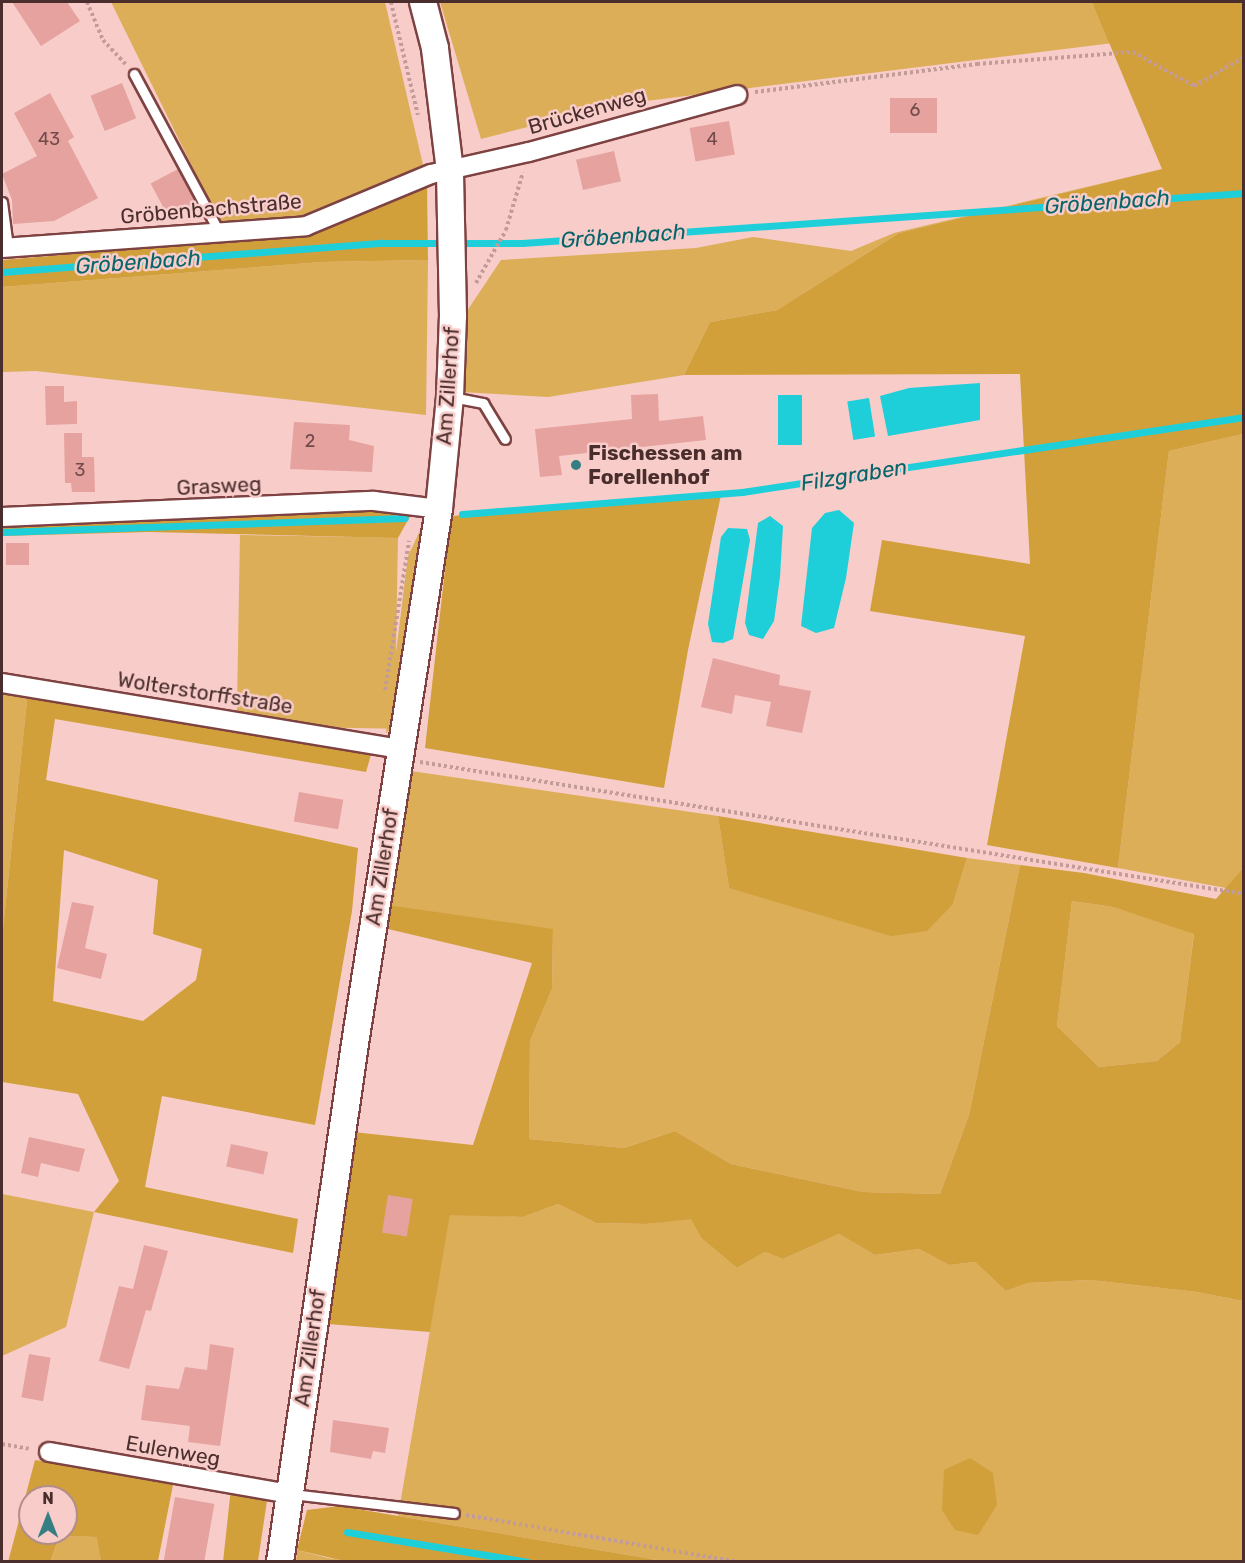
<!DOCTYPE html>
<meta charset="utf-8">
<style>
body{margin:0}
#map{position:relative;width:1245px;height:1563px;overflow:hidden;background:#f7ccc9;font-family:Rubik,sans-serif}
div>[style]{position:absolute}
.green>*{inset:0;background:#dbae57;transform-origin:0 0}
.forest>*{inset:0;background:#d1a03b}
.water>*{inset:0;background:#1ecfda;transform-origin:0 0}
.stream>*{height:7px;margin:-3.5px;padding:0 3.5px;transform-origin:3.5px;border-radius:3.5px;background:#1ecfda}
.building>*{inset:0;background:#e6a29f;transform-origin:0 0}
.path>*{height:4px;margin-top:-2px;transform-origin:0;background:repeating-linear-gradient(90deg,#c39c9a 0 3px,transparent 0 6px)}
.roads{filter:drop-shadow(2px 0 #7d4241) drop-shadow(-2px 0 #7d4241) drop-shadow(0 2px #7d4241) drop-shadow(0 -2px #7d4241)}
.lane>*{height:9px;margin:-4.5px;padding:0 4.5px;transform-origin:4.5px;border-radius:4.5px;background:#fff}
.street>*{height:18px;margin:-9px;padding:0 9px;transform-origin:9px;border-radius:9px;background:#fff}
.secondary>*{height:26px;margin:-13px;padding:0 13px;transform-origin:13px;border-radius:13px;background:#fff}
.dots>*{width:16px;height:16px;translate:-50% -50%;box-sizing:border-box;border:3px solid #f7ccc9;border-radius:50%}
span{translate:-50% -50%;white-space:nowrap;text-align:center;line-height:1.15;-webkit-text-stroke:5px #f7ccc9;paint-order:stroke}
.number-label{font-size:18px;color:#714b4a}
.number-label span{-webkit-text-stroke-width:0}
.street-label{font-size:21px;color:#4a2e2d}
.poi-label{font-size:21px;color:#4a2e2d;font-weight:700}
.left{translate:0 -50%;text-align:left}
.water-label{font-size:22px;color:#07646a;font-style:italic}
.frame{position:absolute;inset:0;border:3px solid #4a2e2d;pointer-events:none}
.north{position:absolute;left:18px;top:1485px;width:60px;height:60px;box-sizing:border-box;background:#f7ccc9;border:2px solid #b28d8b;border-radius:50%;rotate:0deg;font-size:16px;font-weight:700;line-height:24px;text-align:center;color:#4a2e2d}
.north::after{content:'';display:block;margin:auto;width:21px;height:27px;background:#357e83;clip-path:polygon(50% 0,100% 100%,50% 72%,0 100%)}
</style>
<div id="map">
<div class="green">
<i style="clip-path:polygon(111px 2px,385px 2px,427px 182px,229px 241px)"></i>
<i style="clip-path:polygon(440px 2px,1092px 2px,1113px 43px,614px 105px,481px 139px)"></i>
<i style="clip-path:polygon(1162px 169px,899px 233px,777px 310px,710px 322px,684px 375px,548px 397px,462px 392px,463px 317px,501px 260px,696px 248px,753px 237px,851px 251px,894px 233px)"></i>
<i style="clip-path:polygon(428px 260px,426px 415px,36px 371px,2px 372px,2px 287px,322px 262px)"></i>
<i style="clip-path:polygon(1243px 434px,1243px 868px,1226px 888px,1118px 868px,1169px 451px)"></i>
<i style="clip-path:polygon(425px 520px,396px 725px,386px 733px,408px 556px)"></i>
<i style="left:240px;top:535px;width:158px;height:191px;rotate:1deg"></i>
<i style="clip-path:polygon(2px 688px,28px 691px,2px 938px)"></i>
<i style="clip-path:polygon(411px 771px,718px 816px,729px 888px,953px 904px,967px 858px,1020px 865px,969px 1115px,940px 1194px,863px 1192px,731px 1164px,675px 1131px,624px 1148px,529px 1139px,530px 1041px,552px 989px,553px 930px,390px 905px)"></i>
<i style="clip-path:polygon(1072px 901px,1113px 907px,1194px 933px,1180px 1042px,1157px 1061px,1099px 1067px,1057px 1026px)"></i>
<i style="clip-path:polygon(2px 1194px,94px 1212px,66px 1327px,2px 1356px)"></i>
<i style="clip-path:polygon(558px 1204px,596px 1223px,647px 1224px,691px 1218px,701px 1238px,737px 1268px,765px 1252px,783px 1259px,839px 1234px,875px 1255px,919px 1249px,949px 1265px,975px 1262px,1006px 1291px,1028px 1283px,1090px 1280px,1197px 1292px,1243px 1301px,1243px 1561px,663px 1561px,398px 1516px,450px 1214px,523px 1217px)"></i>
<i style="clip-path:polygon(59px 1536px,98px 1537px,101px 1561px,51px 1562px)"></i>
<i style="clip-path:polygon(297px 1550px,328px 1558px,349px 1561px,296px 1562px)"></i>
</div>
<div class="forest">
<i style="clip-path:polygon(1092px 2px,1244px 2px,1243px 434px,1169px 451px,1118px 868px,987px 845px,1025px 636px,870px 611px,882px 540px,1030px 564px,1020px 374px,684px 375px,710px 322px,777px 310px,899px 233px,1162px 169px)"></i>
<i style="clip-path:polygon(427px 182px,428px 260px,322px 262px,2px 287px,2px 260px,229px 241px)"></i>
<i style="clip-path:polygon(721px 495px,688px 650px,664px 788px,425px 748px,451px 516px)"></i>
<i style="clip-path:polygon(372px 506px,414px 509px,398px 538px,149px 532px,2px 536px,2px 525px)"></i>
<i style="clip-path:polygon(evenodd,28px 691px,372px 751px,366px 772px,55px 719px,46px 780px,358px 848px,352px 911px,315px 1125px,162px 1096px,145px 1187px,298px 1219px,293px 1253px,94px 1212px,119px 1181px,78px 1094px,2px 1082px,2px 938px,28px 691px,64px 850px,158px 880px,153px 934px,202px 949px,196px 980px,143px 1021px,53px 1001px,64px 850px)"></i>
<i style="clip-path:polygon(718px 816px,967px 858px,953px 904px,927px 931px,891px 936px,729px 888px)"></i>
<i style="clip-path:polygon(evenodd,1020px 865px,1084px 873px,1216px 899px,1243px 868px,1243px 1301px,1197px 1292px,1090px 1280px,1028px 1283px,1006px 1291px,975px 1262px,949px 1265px,919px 1249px,875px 1255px,839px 1234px,783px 1259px,765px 1252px,737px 1268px,701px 1238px,691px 1219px,647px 1224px,596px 1223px,558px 1204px,523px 1217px,450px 1215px,430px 1332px,328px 1324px,353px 1132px,473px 1145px,532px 963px,388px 929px,390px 905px,553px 929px,552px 989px,530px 1041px,529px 1139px,624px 1148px,675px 1131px,731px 1164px,863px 1192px,940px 1194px,969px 1115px,1020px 865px,1072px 901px,1113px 907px,1194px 934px,1180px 1042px,1157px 1061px,1099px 1067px,1057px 1026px,1072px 901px)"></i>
<i style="clip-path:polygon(970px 1458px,993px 1473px,997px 1505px,978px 1535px,955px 1530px,942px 1510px,944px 1470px)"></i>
<i style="clip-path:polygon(evenodd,35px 1460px,174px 1480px,158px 1561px,101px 1561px,97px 1537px,59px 1536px,51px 1561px,8px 1562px,35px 1460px,30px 1497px,66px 1497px,66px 1533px,30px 1533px,30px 1497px)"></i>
<i style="clip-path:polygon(231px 1488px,268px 1494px,258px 1561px,223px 1562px)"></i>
<i style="clip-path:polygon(340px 1506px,398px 1516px,663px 1561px,349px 1562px,297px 1550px,307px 1510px)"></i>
</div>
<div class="water">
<i style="clip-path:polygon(980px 383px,980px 420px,888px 436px,880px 396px,909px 388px)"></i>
<i style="left:778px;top:395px;width:24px;height:50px"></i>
<i style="left:869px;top:398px;width:39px;height:22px;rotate:81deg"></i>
<i style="clip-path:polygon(839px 510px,854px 523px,846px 578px,834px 628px,816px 633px,801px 626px,812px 528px,825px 513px)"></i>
<i style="clip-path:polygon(770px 516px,783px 526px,780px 577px,774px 621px,763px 639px,749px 635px,745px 623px,758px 523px)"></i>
<i style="clip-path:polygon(728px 528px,747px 529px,750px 540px,733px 639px,723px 643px,712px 642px,708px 624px,721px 537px)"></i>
</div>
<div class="stream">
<i style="left:2px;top:272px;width:381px;rotate:-4.4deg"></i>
<i style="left:382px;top:243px;width:140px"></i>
<i style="left:522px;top:243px;width:724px;rotate:-3.96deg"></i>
<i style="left:462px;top:514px;width:281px;rotate:-4.5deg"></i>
<i style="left:742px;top:492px;width:508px;rotate:-8.5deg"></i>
<i style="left:2px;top:532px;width:403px;rotate:-2deg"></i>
<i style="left:347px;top:1532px;width:183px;rotate:9.4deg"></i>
</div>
<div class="building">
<i style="clip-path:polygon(12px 2px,67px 2px,80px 21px,41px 46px)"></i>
<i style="left:122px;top:83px;width:38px;height:34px;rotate:68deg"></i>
<i style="clip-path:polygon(50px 93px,74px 137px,68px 141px,98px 198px,54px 221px,13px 224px,12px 200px,2px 174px,37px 156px,14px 113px)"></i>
<i style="left:890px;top:98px;width:47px;height:35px"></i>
<i style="left:729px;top:121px;width:34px;height:40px;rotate:80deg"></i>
<i style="left:614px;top:151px;width:31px;height:39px;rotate:77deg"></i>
<i style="left:178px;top:169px;width:38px;height:31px;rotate:62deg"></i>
<i style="clip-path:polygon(45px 386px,64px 386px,64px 402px,77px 401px,77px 424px,46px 425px)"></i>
<i style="clip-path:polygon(658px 394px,659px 421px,703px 416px,706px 440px,559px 456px,562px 475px,540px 477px,535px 429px,632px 419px,631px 395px)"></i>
<i style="clip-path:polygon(294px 422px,350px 425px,349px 440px,374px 446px,372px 472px,290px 469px)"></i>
<i style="clip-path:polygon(64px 433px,82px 433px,82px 457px,94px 457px,95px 492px,72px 492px,71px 483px,65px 483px)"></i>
<i style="left:6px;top:543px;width:23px;height:22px"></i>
<i style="clip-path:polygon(713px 658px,780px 675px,779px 685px,811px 691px,802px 733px,766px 726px,771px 702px,735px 695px,732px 714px,701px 707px)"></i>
<i style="left:299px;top:792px;width:45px;height:30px;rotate:10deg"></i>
<i style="clip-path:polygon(72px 902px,94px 906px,85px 948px,107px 954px,101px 979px,57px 968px)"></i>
<i style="clip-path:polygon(29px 1137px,85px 1149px,79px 1172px,41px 1163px,38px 1177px,21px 1173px)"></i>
<i style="left:231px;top:1144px;width:38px;height:23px;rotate:12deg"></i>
<i style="left:388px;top:1195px;width:25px;height:38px;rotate:9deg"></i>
<i style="clip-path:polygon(144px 1245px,168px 1251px,151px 1311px,146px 1310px,129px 1369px,99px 1361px,119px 1286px,133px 1289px)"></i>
<i style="clip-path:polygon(210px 1344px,234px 1348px,220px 1446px,188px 1442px,190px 1426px,141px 1420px,146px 1385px,179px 1389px,185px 1367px,207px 1370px)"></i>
<i style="left:29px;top:1354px;width:22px;height:44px;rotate:10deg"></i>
<i style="clip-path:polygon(333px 1420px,389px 1428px,385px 1453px,373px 1451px,371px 1459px,330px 1452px)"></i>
<i style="left:175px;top:1497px;width:40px;height:66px;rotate:10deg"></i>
</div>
<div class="path">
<i style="left:87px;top:2px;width:41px;rotate:67.2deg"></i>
<i style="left:103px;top:40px;width:33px;rotate:47deg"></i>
<i style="left:391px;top:2px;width:116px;rotate:76.6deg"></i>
<i style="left:755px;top:92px;width:224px;rotate:-7.2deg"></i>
<i style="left:977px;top:64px;width:156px;rotate:-4.4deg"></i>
<i style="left:1133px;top:52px;width:70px;rotate:29.1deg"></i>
<i style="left:1194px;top:86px;width:58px;rotate:-30.1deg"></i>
<i style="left:476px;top:283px;width:61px;rotate:-60.5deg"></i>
<i style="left:506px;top:230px;width:60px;rotate:-73.7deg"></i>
<i style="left:385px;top:690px;width:151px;rotate:-80.8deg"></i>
<i style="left:420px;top:762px;width:835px;rotate:9.1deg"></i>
<i style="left:2px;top:1444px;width:28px;rotate:10deg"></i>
<i style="left:466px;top:1515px;width:275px;rotate:9.8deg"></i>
</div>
<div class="roads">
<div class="lane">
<i style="left:134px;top:74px;width:182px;rotate:61.7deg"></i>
<i style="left:2px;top:202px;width:45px;rotate:82.4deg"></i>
<i style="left:452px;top:397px;width:32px;rotate:11deg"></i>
<i style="left:483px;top:403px;width:42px;rotate:58.6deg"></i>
<i style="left:292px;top:1494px;width:163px;rotate:6.7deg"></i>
</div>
<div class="street">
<i style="left:2px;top:248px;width:305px;rotate:-4.1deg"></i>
<i style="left:306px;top:226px;width:135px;rotate:-22.6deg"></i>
<i style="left:431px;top:174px;width:100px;rotate:-12.7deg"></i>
<i style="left:529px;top:152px;width:216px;rotate:-15.3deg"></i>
<i style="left:2px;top:517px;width:372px;rotate:-2.5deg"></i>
<i style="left:374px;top:501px;width:65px;rotate:7deg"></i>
<i style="left:2px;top:683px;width:403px;rotate:9.4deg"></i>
<i style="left:49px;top:1452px;width:244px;rotate:9.9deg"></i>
</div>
<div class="secondary">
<i style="left:280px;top:1562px;width:530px;rotate:-81.76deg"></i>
<i style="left:356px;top:1037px;width:534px;rotate:-81.07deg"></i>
<i style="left:439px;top:509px;width:113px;rotate:-84.4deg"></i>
<i style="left:450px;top:397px;width:81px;rotate:-87.9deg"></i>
<i style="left:453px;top:316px;width:145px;rotate:-91.2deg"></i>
<i style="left:450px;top:171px;width:124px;rotate:-97deg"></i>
<i style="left:435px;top:48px;width:48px;rotate:-104.6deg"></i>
</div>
</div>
<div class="dots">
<i style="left:576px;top:465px;background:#357e83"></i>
</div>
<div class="number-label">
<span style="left:915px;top:110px">6</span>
<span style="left:49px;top:139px">43</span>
<span style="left:712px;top:139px">4</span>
<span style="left:310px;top:441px">2</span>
<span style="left:80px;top:470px">3</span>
</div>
<div class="street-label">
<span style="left:587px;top:111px;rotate:-16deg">Brückenweg</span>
<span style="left:211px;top:209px;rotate:-5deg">Gröbenbachstraße</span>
<span style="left:448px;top:386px;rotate:-86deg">Am Zillerhof</span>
<span style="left:219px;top:486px;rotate:-3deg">Grasweg</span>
<span style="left:205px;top:693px;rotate:9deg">Wolterstorffstraße</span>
<span style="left:382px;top:867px;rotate:-81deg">Am Zillerhof</span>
<span style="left:310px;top:1348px;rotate:-82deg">Am Zillerhof</span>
<span style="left:173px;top:1451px;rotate:10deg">Eulenweg</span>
</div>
<div class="poi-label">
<span class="left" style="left:588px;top:465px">Fischessen am<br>Forellenhof</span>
</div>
<div class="water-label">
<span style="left:1107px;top:202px;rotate:-4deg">Gröbenbach</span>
<span style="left:623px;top:236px;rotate:-4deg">Gröbenbach</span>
<span style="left:138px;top:262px;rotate:-4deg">Gröbenbach</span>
<span style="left:854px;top:475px;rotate:-9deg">Filzgraben</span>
</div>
<div class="frame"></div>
<div class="north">N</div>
</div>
